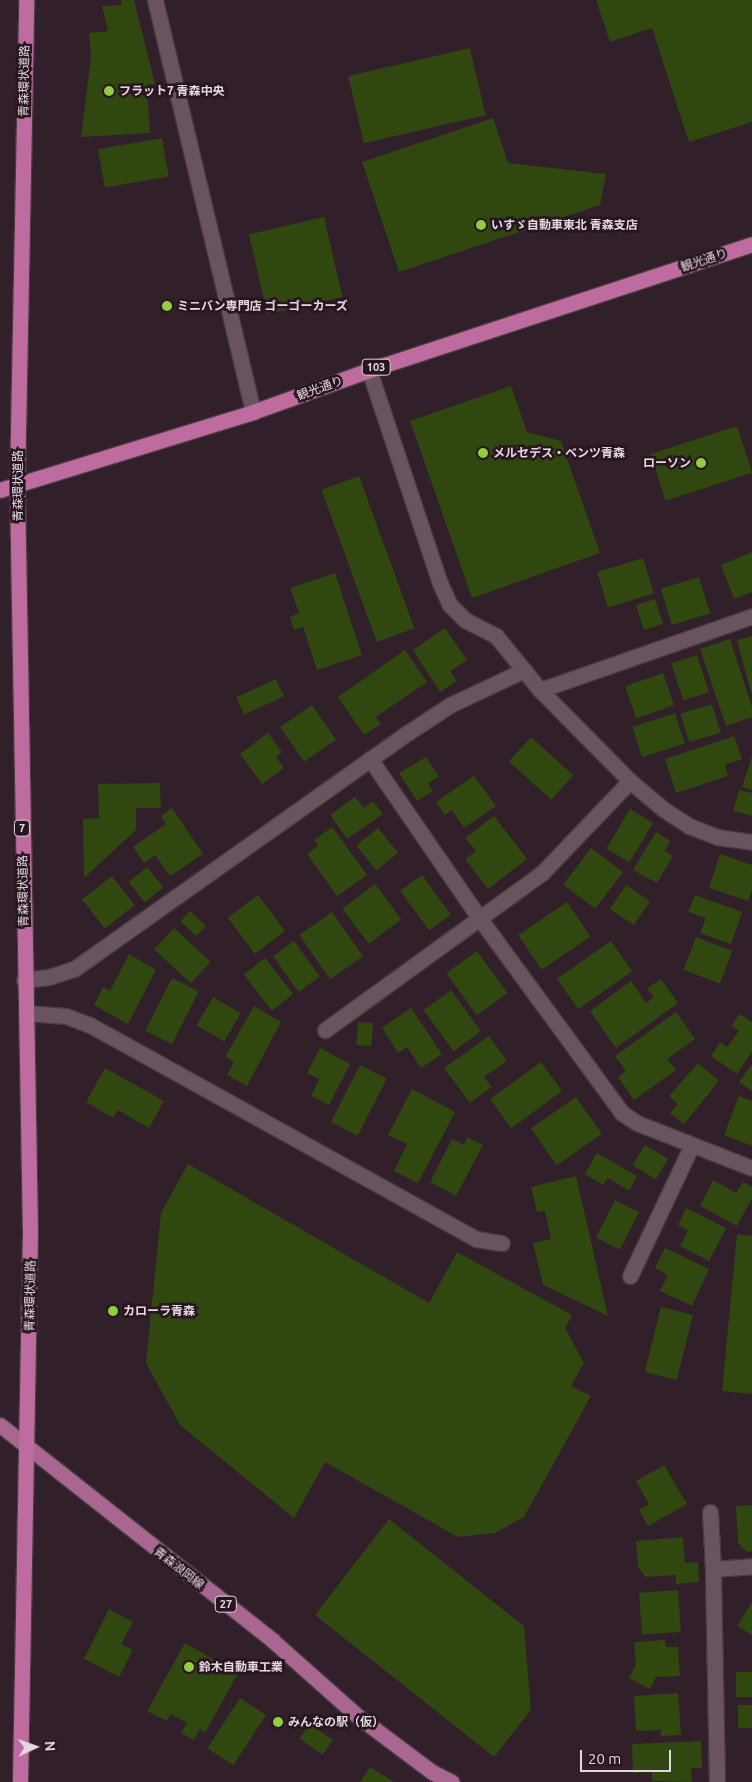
<!DOCTYPE html>
<meta charset="utf-8">
<style>
body{margin:0}
#map{position:relative;width:752px;height:1782px;overflow:hidden;background:#311f2a;font-family:Ubuntu,"Noto Sans JP",sans-serif}
div>[style]{position:absolute}
.pier>*{inset:0;background:#311f2a}
.building>*{inset:0;background:#304710;transform-origin:0 0}
.roads{filter:drop-shadow(1px 0 #493b43) drop-shadow(-1px 0 #493b43) drop-shadow(0 1px #493b43) drop-shadow(0 -1px #493b43)}
.minor>*{height:15px;margin:-7.5px;padding:0 7.5px;transform-origin:7.5px;border-radius:7.5px;background:#68535f}
.primary>*{height:15px;margin:-7.5px;padding:0 7.5px;transform-origin:7.5px;border-radius:7.5px;background:#a86690}
.trunk>*{height:15px;margin:-7.5px;padding:0 7.5px;transform-origin:7.5px;border-radius:7.5px;background:#be6ca0}
.dots>*{width:14px;height:14px;translate:-50% -50%;box-sizing:border-box;border:2px solid #271620;border-radius:50%}
span{translate:-50% -50%;white-space:nowrap;text-align:center;line-height:1.15;-webkit-text-stroke:5px #271620;paint-order:stroke}
.shield-label span{padding:1px 4px;background:#271620;border:1px solid;border-radius:4px;-webkit-text-stroke-width:0}
.shield-label{font-size:11px;color:#e4d8df;font-weight:700}
.street-label{font-size:12px;color:#e4d8df}
.poi-label{font-size:12px;color:#e4d8df;font-weight:700}
.left{translate:0 -50%;text-align:left}
.right{translate:-100% -50%;text-align:right}
.north{position:absolute;left:10px;top:1722px;width:50px;height:50px;-webkit-text-stroke:4px #271620;paint-order:stroke;rotate:87deg;font-size:14px;font-weight:700;line-height:20px;text-align:center;color:#e4d8df}
.north::after{content:'';display:block;margin:auto;width:18px;height:22px;background:#e4d8df;clip-path:polygon(50% 0,100% 100%,50% 72%,0 100%)}
.scale{position:absolute;left:580px;top:1750px;width:91px;height:22px;box-sizing:border-box;border:2px solid #e4d8df;border-top:0;padding-left:6px;font-size:15px;line-height:18px;white-space:nowrap;color:#e4d8df;-webkit-text-stroke:4px #271620;paint-order:stroke}
</style>
<div id="map">
<div class="pier">
<i style="clip-path:polygon(0 1751px,52px 1769px,52px 1782px,0 1782px)"></i>
</div>
<div class="building">
<i style="clip-path:polygon(121px 0,134px 0,155px 84px,147px 85px,150px 133px,81px 137px,91px 56px,89px 33px,108px 31px,102px 6px,122px 5px)"></i>
<i style="clip-path:polygon(596px 0,752px 0,752px 122px,689px 142px,652px 28px,610px 42px)"></i>
<i style="left:470px;top:48px;width:69px;height:125px;rotate:77deg"></i>
<i style="clip-path:polygon(493px 118px,508px 163px,606px 174px,600px 205px,399px 272px,362px 162px)"></i>
<i style="left:162px;top:138px;width:39px;height:65px;rotate:80deg"></i>
<i style="left:324px;top:217px;width:82px;height:77px;rotate:77deg"></i>
<i style="clip-path:polygon(511px 386px,527px 432px,561px 441px,600px 553px,472px 598px,410px 421px)"></i>
<i style="left:737px;top:426px;width:49px;height:91px;rotate:72deg"></i>
<i style="left:359px;top:476px;width:162px;height:40px;rotate:70deg"></i>
<i style="clip-path:polygon(752px 552px,752px 592px,734px 599px,721px 565px)"></i>
<i style="left:643px;top:558px;width:37px;height:48px;rotate:73deg"></i>
<i style="clip-path:polygon(335px 573px,362px 655px,317px 670px,303px 627px,294px 630px,290px 617px,299px 613px,290px 588px)"></i>
<i style="left:699px;top:577px;width:38px;height:40px;rotate:73deg"></i>
<i style="left:655px;top:599px;width:26px;height:20px;rotate:72deg"></i>
<i style="clip-path:polygon(445px 628px,467px 660px,450px 671px,457px 681px,440px 692px,413px 650px)"></i>
<i style="clip-path:polygon(752px 636px,752px 692px,751px 692px,737px 640px)"></i>
<i style="clip-path:polygon(730px 639px,752px 707px,752px 717px,726px 726px,700px 649px)"></i>
<i style="clip-path:polygon(405px 650px,427px 682px,376px 717px,381px 724px,364px 735px,338px 697px)"></i>
<i style="left:697px;top:655px;width:39px;height:27px;rotate:72deg"></i>
<i style="left:663px;top:673px;width:34px;height:40px;rotate:71deg"></i>
<i style="left:276px;top:679px;width:19px;height:44px;rotate:65deg"></i>
<i style="left:712px;top:704px;width:30px;height:33px;rotate:73deg"></i>
<i style="left:312px;top:705px;width:42px;height:39px;rotate:55deg"></i>
<i style="left:675px;top:713px;width:32px;height:45px;rotate:72deg"></i>
<i style="clip-path:polygon(268px 733px,282px 752px,276px 757px,284px 768px,262px 784px,240px 754px)"></i>
<i style="clip-path:polygon(734px 736px,742px 759px,725px 765px,728px 776px,676px 793px,665px 759px)"></i>
<i style="left:531px;top:737px;width:57px;height:33px;rotate:42deg"></i>
<i style="clip-path:polygon(752px 756px,752px 790px,742px 787px)"></i>
<i style="clip-path:polygon(426px 757px,439px 777px,428px 783px,433px 791px,417px 801px,399px 773px)"></i>
<i style="clip-path:polygon(474px 776px,496px 806px,464px 828px,452px 810px,445px 815px,436px 802px)"></i>
<i style="clip-path:polygon(160px 783px,161px 808px,136px 808px,136px 830px,84px 878px,83px 819px,99px 818px,98px 784px)"></i>
<i style="clip-path:polygon(739px 790px,752px 793px,752px 816px,733px 811px)"></i>
<i style="clip-path:polygon(355px 797px,364px 808px,373px 801px,383px 814px,347px 839px,330px 815px)"></i>
<i style="clip-path:polygon(172px 808px,203px 854px,170px 876px,155px 855px,144px 863px,133px 847px,166px 824px,161px 816px)"></i>
<i style="left:630px;top:809px;width:27px;height:46px;rotate:31deg"></i>
<i style="clip-path:polygon(494px 816px,527px 859px,488px 889px,465px 859px,476px 851px,465px 838px)"></i>
<i style="clip-path:polygon(332px 827px,367px 875px,337px 896px,307px 854px,318px 846px,314px 840px)"></i>
<i style="left:378px;top:828px;width:32px;height:28px;rotate:51deg"></i>
<i style="clip-path:polygon(656px 832px,670px 841px,665px 851px,673px 856px,657px 883px,633px 870px)"></i>
<i style="left:591px;top:848px;width:40px;height:46px;rotate:37deg"></i>
<i style="clip-path:polygon(720px 854px,752px 865px,752px 889px,748px 901px,709px 888px)"></i>
<i style="left:147px;top:867px;width:26px;height:24px;rotate:51deg"></i>
<i style="left:422px;top:875px;width:49px;height:27px;rotate:54deg"></i>
<i style="left:112px;top:876px;width:37px;height:38px;rotate:52deg"></i>
<i style="left:375px;top:884px;width:44px;height:41px;rotate:53deg"></i>
<i style="left:626px;top:885px;width:29px;height:29px;rotate:34deg"></i>
<i style="left:258px;top:895px;width:45px;height:38px;rotate:53deg"></i>
<i style="clip-path:polygon(695px 895px,742px 912px,731px 944px,700px 933px,706px 918px,688px 912px)"></i>
<i style="left:567px;top:902px;width:42px;height:59px;rotate:56deg"></i>
<i style="left:190px;top:911px;width:22px;height:14px;rotate:43deg"></i>
<i style="left:332px;top:912px;width:54px;height:40px;rotate:55deg"></i>
<i style="left:174px;top:928px;width:50px;height:29px;rotate:43deg"></i>
<i style="left:696px;top:937px;width:39px;height:35px;rotate:21deg"></i>
<i style="left:294px;top:941px;width:44px;height:26px;rotate:54deg"></i>
<i style="left:611px;top:941px;width:37px;height:66px;rotate:55deg"></i>
<i style="left:477px;top:951px;width:52px;height:38px;rotate:54deg"></i>
<i style="clip-path:polygon(129px 954px,156px 970px,128px 1024px,94px 1005px,103px 987px,110px 991px)"></i>
<i style="left:265px;top:958px;width:46px;height:27px;rotate:52deg"></i>
<i style="left:172px;top:978px;width:30px;height:59px;rotate:27deg"></i>
<i style="clip-path:polygon(661px 979px,678px 1003px,616px 1048px,590px 1011px,631px 981px,646px 1003px,654px 997px,647px 989px)"></i>
<i style="left:451px;top:990px;width:51px;height:34px;rotate:54deg"></i>
<i style="left:213px;top:997px;width:32px;height:33px;rotate:30deg"></i>
<i style="clip-path:polygon(254px 1006px,281px 1022px,247px 1086px,227px 1075px,234px 1062px,225px 1057px)"></i>
<i style="clip-path:polygon(411px 1008px,442px 1054px,421px 1068px,407px 1047px,398px 1053px,382px 1028px)"></i>
<i style="clip-path:polygon(676px 1012px,695px 1039px,667px 1059px,676px 1070px,634px 1100px,618px 1077px,626px 1071px,615px 1056px)"></i>
<i style="clip-path:polygon(740px 1014px,752px 1022px,752px 1052px,737px 1074px,711px 1056px,720px 1042px,727px 1047px,739px 1031px,731px 1026px)"></i>
<i style="left:358px;top:1022px;width:15px;height:23px;rotate:4deg"></i>
<i style="clip-path:polygon(489px 1036px,507px 1061px,484px 1077px,492px 1087px,470px 1103px,444px 1068px)"></i>
<i style="clip-path:polygon(320px 1048px,350px 1064px,329px 1105px,311px 1096px,319px 1079px,307px 1073px)"></i>
<i style="left:541px;top:1062px;width:36px;height:63px;rotate:54deg"></i>
<i style="clip-path:polygon(698px 1063px,719px 1081px,684px 1124px,670px 1113px,678px 1104px,669px 1096px)"></i>
<i style="clip-path:polygon(752px 1064px,752px 1091px,739px 1082px)"></i>
<i style="left:360px;top:1065px;width:30px;height:64px;rotate:27deg"></i>
<i style="clip-path:polygon(105px 1068px,164px 1101px,149px 1128px,118px 1110px,113px 1118px,86px 1102px)"></i>
<i style="clip-path:polygon(412px 1089px,455px 1112px,418px 1183px,394px 1171px,407px 1144px,388px 1135px)"></i>
<i style="clip-path:polygon(739px 1096px,752px 1101px,752px 1146px,724px 1135px)"></i>
<i style="left:576px;top:1097px;width:45px;height:55px;rotate:55deg"></i>
<i style="clip-path:polygon(467px 1137px,483px 1145px,456px 1196px,430px 1182px,452px 1139px,464px 1145px)"></i>
<i style="left:645px;top:1145px;width:27px;height:24px;rotate:31deg"></i>
<i style="clip-path:polygon(597px 1153px,637px 1176px,629px 1191px,608px 1178px,603px 1185px,585px 1174px)"></i>
<i style="clip-path:polygon(188px 1164px,429px 1303px,457px 1252px,572px 1315px,565px 1328px,584px 1363px,571px 1386px,591px 1396px,524px 1517px,495px 1533px,458px 1537px,325px 1462px,294px 1518px,180px 1425px,146px 1363px,161px 1213px)"></i>
<i style="clip-path:polygon(576px 1176px,608px 1316px,543px 1285px,533px 1243px,551px 1239px,545px 1211px,537px 1212px,531px 1187px)"></i>
<i style="clip-path:polygon(713px 1180px,736px 1193px,743px 1182px,752px 1187px,752px 1198px,737px 1226px,700px 1206px)"></i>
<i style="left:615px;top:1200px;width:27px;height:42px;rotate:27deg"></i>
<i style="clip-path:polygon(686px 1208px,726px 1228px,709px 1261px,680px 1246px,688px 1230px,678px 1225px)"></i>
<i style="clip-path:polygon(737px 1234px,752px 1236px,752px 1394px,722px 1391px)"></i>
<i style="clip-path:polygon(665px 1248px,709px 1269px,692px 1306px,660px 1291px,668px 1275px,655px 1268px)"></i>
<i style="left:661px;top:1307px;width:33px;height:67px;rotate:14deg"></i>
<i style="clip-path:polygon(664px 1465px,687px 1504px,648px 1526px,639px 1510px,649px 1504px,636px 1481px)"></i>
<i style="clip-path:polygon(752px 1505px,752px 1551px,747px 1552px,738px 1543px,736px 1506px)"></i>
<i style="clip-path:polygon(389px 1519px,524px 1626px,531px 1710px,494px 1757px,315px 1615px)"></i>
<i style="clip-path:polygon(683px 1537px,685px 1563px,698px 1562px,699px 1582px,676px 1584px,676px 1575px,646px 1577px,638px 1567px,636px 1541px)"></i>
<i style="left:678px;top:1590px;width:42px;height:39px;rotate:86deg"></i>
<i style="clip-path:polygon(752px 1602px,752px 1635px,737px 1626px)"></i>
<i style="clip-path:polygon(109px 1609px,133px 1622px,121px 1644px,133px 1650px,119px 1677px,84px 1659px)"></i>
<i style="clip-path:polygon(665px 1640px,666px 1647px,678px 1647px,680px 1676px,656px 1677px,650px 1689px,629px 1678px,636px 1664px,634px 1642px)"></i>
<i style="clip-path:polygon(185px 1643px,238px 1673px,205px 1733px,200px 1729px,194px 1740px,181px 1733px,187px 1723px,171px 1714px,167px 1721px,147px 1711px)"></i>
<i style="left:736px;top:1672px;width:16px;height:25px"></i>
<i style="clip-path:polygon(678px 1693px,681px 1735px,661px 1736px,661px 1730px,636px 1731px,634px 1696px)"></i>
<i style="left:240px;top:1698px;width:31px;height:60px;rotate:33deg"></i>
<i style="left:752px;top:1705px;width:23px;height:14px;rotate:90deg"></i>
<i style="left:310px;top:1724px;width:28px;height:18px;rotate:35deg"></i>
<i style="clip-path:polygon(701px 1741px,702px 1768px,691px 1768px,692px 1782px,652px 1781px,652px 1772px,633px 1773px,632px 1744px)"></i>
<i style="clip-path:polygon(370px 1767px,394px 1782px,360px 1782px)"></i>
</div>
<div class="roads">
<div class="minor">
<i style="left:155px;top:0;width:423px;rotate:76.6deg"></i>
<i style="left:369px;top:370px;width:225px;rotate:71.6deg"></i>
<i style="left:440px;top:583px;width:24px;rotate:66deg"></i>
<i style="left:450px;top:605px;width:21px;rotate:45deg"></i>
<i style="left:465px;top:620px;width:35px;rotate:27deg"></i>
<i style="left:496px;top:636px;width:70px;rotate:50.8deg"></i>
<i style="left:540px;top:690px;width:128px;rotate:45.3deg"></i>
<i style="left:630px;top:781px;width:43px;rotate:40.3deg"></i>
<i style="left:663px;top:809px;width:31px;rotate:33deg"></i>
<i style="left:689px;top:826px;width:30px;rotate:21deg"></i>
<i style="left:717px;top:837px;width:35px;rotate:8deg"></i>
<i style="left:540px;top:690px;width:225px;rotate:-19.2deg"></i>
<i style="left:370px;top:759px;width:194px;rotate:55.5deg"></i>
<i style="left:480px;top:919px;width:240px;rotate:53.8deg"></i>
<i style="left:622px;top:1113px;width:18px;rotate:34deg"></i>
<i style="left:637px;top:1123px;width:123px;rotate:21.4deg"></i>
<i style="left:24px;top:980px;width:25px;rotate:-7deg"></i>
<i style="left:49px;top:977px;width:26px;rotate:-18deg"></i>
<i style="left:74px;top:969px;width:410px;rotate:-35.3deg"></i>
<i style="left:409px;top:732px;width:49px;rotate:-33.4deg"></i>
<i style="left:450px;top:705px;width:82px;rotate:-25.3deg"></i>
<i style="left:26px;top:1013px;width:40px;rotate:4.3deg"></i>
<i style="left:66px;top:1016px;width:26px;rotate:21deg"></i>
<i style="left:90px;top:1025px;width:441px;rotate:29deg"></i>
<i style="left:476px;top:1239px;width:26px;rotate:9deg"></i>
<i style="left:325px;top:1030px;width:268px;rotate:-35.9deg"></i>
<i style="left:542px;top:873px;width:127px;rotate:-46.3deg"></i>
<i style="left:630px;top:1276px;width:145px;rotate:-64.7deg"></i>
<i style="left:710px;top:1512px;width:57px;rotate:87deg"></i>
<i style="left:717px;top:1782px;width:213px;rotate:-91.1deg"></i>
<i style="left:713px;top:1569px;width:39px;rotate:-4deg"></i>
</div>
<div class="primary">
<i style="left:0;top:1425px;width:347px;rotate:38.3deg"></i>
<i style="left:272px;top:1640px;width:118px;rotate:41.6deg"></i>
<i style="left:360px;top:1718px;width:90px;rotate:36.9deg"></i>
<i style="left:432px;top:1772px;width:22px;rotate:27deg"></i>
</div>
<div class="trunk">
<i style="left:0;top:490px;width:265px;rotate:-17.1deg"></i>
<i style="left:253px;top:412px;width:123px;rotate:-19.9deg"></i>
<i style="left:369px;top:370px;width:403px;rotate:-18.2deg"></i>
<i style="left:20px;top:1782px;width:550px;rotate:-88.96deg"></i>
<i style="left:30px;top:1232px;width:748px;rotate:-91deg"></i>
<i style="left:17px;top:484px;width:484px;rotate:-88.9deg"></i>
</div>
</div>
<div class="dots">
<i style="left:109px;top:91px;background:#92cd3e"></i>
<i style="left:481px;top:225px;background:#92cd3e"></i>
<i style="left:167px;top:306px;background:#92cd3e"></i>
<i style="left:483px;top:453px;background:#92cd3e"></i>
<i style="left:701px;top:463px;background:#92cd3e"></i>
<i style="left:113px;top:1311px;background:#92cd3e"></i>
<i style="left:189px;top:1667px;background:#92cd3e"></i>
<i style="left:278px;top:1722px;background:#92cd3e"></i>
</div>
<div class="shield-label">
<span style="left:376px;top:367px">103</span>
<span style="left:22px;top:828px">7</span>
<span style="left:226px;top:1604px">27</span>
</div>
<div class="street-label">
<span style="left:24px;top:81px;rotate:-89deg">青森環状道路</span>
<span style="left:704px;top:260px;rotate:-18deg">観光通り</span>
<span style="left:320px;top:388px;rotate:-20deg">観光通り</span>
<span style="left:18px;top:486px;rotate:-90deg">青森環状道路</span>
<span style="left:23px;top:891px;rotate:-91deg">青森環状道路</span>
<span style="left:30px;top:1296px;rotate:-89deg">青森環状道路</span>
<span style="left:179px;top:1568px;rotate:38deg">青森浪岡線</span>
</div>
<div class="poi-label">
<span class="left" style="left:119px;top:91px">フラット7 青森中央</span>
<span class="left" style="left:491px;top:225px">いすゞ自動車東北 青森支店</span>
<span class="left" style="left:177px;top:306px">ミニバン専門店 ゴーゴーカーズ</span>
<span class="left" style="left:493px;top:453px">メルセデス・ベンツ青森</span>
<span class="right" style="left:691px;top:463px">ローソン</span>
<span class="left" style="left:123px;top:1311px">カローラ青森</span>
<span class="left" style="left:199px;top:1667px">鈴木自動車工業</span>
<span class="left" style="left:288px;top:1722px">みんなの駅（仮）</span>
</div>
<div class="north">N</div>
<div class="scale">20 m</div>
</div>
